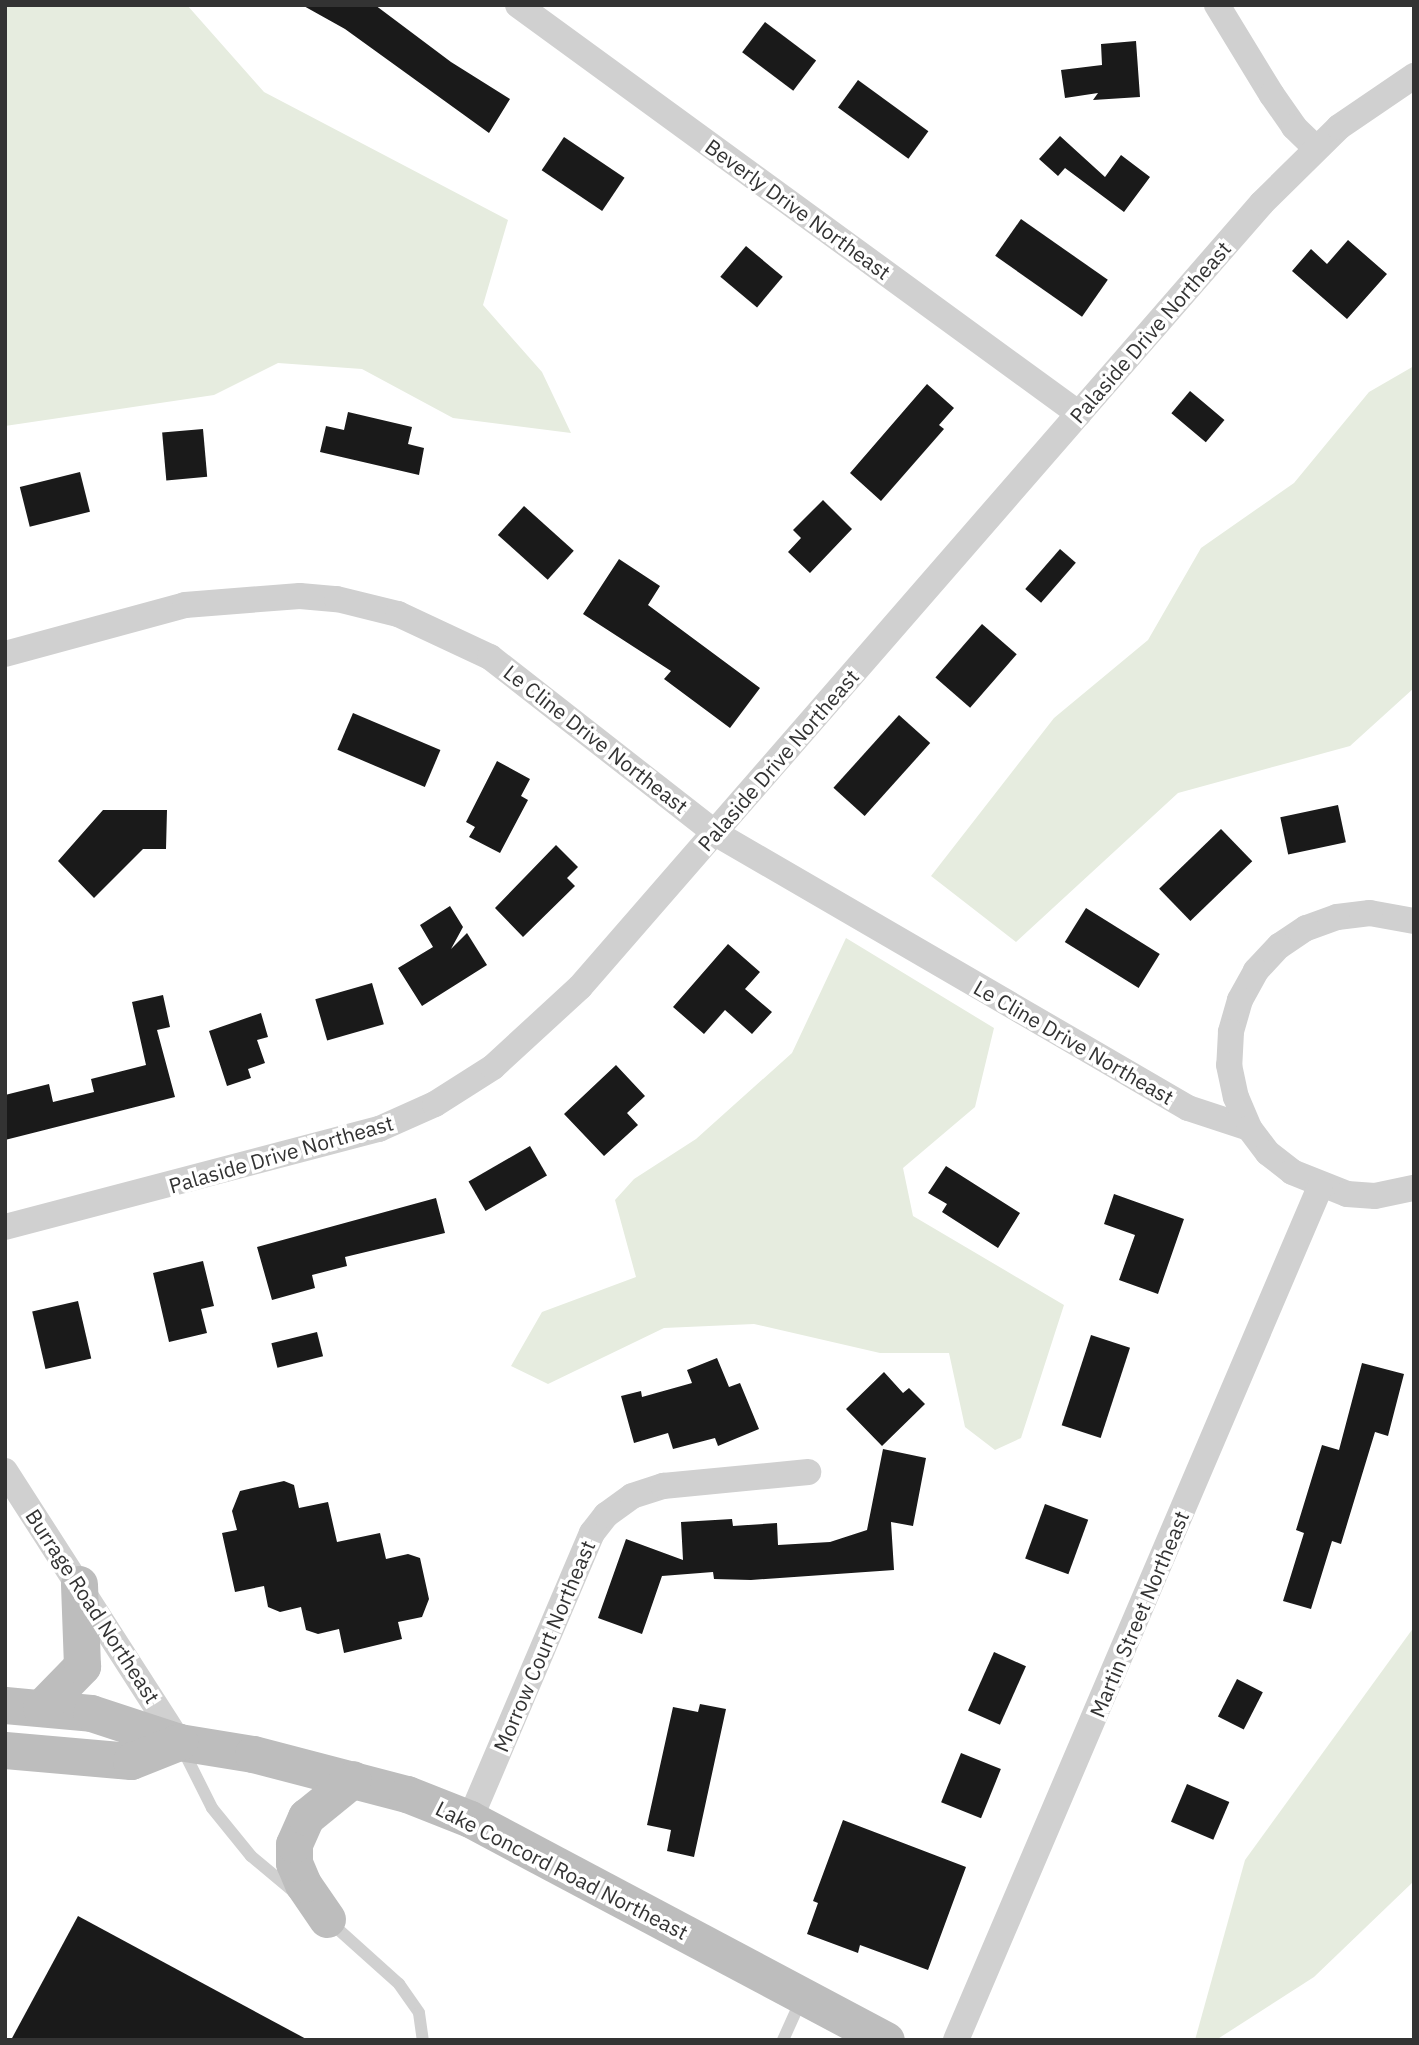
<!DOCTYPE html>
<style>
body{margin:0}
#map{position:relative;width:1419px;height:2045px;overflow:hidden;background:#fff;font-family:"IBM Plex Sans",sans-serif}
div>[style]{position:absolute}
.green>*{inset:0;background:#e6ecdf}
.building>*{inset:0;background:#1a1a1a;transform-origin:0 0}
.service>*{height:12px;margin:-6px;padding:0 6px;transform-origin:6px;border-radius:6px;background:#d0d0d0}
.minor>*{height:26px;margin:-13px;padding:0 13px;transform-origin:13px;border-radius:13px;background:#d0d0d0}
.secondary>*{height:37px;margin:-18.5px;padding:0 18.5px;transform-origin:18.5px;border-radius:18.5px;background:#bdbdbd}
span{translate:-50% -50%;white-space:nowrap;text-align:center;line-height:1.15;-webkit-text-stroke:7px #fff;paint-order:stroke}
.street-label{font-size:21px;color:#333}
.frame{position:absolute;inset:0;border:7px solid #333;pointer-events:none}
</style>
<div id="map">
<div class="green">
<i style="clip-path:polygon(5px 5px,187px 5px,264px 92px,508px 220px,483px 305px,542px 372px,571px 433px,453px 418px,362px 369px,278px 363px,214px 395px,5px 426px)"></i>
<i style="clip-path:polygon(1414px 366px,1414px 688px,1350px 746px,1178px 793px,1016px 942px,931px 876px,1054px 718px,1148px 640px,1201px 548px,1294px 483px,1369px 392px)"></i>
<i style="clip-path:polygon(846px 938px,994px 1028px,975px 1107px,903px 1168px,913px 1216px,1064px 1305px,1021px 1438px,995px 1450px,965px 1427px,949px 1353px,880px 1353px,754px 1324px,664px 1328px,548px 1384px,511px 1366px,542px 1312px,636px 1277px,615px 1200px,634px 1179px,696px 1139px,792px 1053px)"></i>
<i style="clip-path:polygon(1414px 1627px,1414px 1881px,1314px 1977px,1216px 2040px,1195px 2040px,1245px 1860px)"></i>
</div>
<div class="building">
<i style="clip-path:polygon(302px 5px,375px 5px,451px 62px,510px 99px,489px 133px,345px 29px)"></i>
<i style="left:765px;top:22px;width:64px;height:38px;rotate:37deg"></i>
<i style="clip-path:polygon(1136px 41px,1140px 97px,1093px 100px,1098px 93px,1065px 98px,1061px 70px,1102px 65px,1101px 44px)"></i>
<i style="left:858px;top:80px;width:87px;height:34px;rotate:36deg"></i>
<i style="clip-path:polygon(1060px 136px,1105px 177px,1121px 155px,1150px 177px,1124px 212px,1065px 168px,1058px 176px,1039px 159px)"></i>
<i style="left:564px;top:137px;width:73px;height:40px;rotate:34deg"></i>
<i style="left:1021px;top:219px;width:106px;height:45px;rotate:35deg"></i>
<i style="clip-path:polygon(1348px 240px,1387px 274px,1347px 319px,1292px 271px,1311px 249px,1327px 264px)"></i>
<i style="left:746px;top:246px;width:48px;height:40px;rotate:40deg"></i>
<i style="clip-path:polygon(927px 384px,954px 408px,939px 425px,944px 429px,881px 501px,850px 473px)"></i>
<i style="left:1190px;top:391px;width:45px;height:29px;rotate:40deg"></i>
<i style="clip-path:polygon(348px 412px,412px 427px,408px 444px,424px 448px,419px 475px,320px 452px,326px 426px,344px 430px)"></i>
<i style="left:203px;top:429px;width:48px;height:41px;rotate:85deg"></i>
<i style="left:80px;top:472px;width:41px;height:62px;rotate:76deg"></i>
<i style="clip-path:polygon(823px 500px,852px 529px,810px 573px,788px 552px,801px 538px,793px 530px)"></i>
<i style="left:524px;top:506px;width:67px;height:39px;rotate:42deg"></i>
<i style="left:1060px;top:549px;width:21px;height:53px;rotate:41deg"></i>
<i style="clip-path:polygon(619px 559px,660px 586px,648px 605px,760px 688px,730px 728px,664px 679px,671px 671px,583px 614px)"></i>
<i style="left:982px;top:624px;width:46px;height:71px;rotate:41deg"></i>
<i style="left:353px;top:713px;width:95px;height:40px;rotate:23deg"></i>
<i style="left:899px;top:715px;width:42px;height:98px;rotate:42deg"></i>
<i style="clip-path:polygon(497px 761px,530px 779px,521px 796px,528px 800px,500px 853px,469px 837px,475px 827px,466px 822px)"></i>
<i style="left:1338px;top:805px;width:38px;height:59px;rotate:78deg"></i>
<i style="clip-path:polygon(103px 810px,167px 810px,166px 849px,143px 849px,94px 898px,58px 861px)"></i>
<i style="left:1221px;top:829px;width:45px;height:86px;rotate:46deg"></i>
<i style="clip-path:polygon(556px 845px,578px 867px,567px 878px,575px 886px,523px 937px,495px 908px)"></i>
<i style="clip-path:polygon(450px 906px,463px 927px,451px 949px,467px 933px,487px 965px,422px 1006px,398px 968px,433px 947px,420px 925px)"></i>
<i style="left:1086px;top:908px;width:87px;height:40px;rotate:32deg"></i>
<i style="clip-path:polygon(728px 944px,760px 972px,745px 989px,772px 1012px,752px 1034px,725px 1010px,704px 1034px,673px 1007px)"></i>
<i style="left:372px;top:983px;width:43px;height:59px;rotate:74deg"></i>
<i style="clip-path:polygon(163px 995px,170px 1027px,157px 1030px,175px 1097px,5px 1140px,5px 1095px,49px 1084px,53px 1102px,94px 1092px,91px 1079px,146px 1065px,132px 1002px)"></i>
<i style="clip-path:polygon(261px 1013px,268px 1037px,257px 1040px,265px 1063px,248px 1069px,251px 1078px,227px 1086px,209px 1031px)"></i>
<i style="clip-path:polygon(616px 1065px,645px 1096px,627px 1113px,638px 1125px,604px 1156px,564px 1114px)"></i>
<i style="left:530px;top:1146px;width:34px;height:71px;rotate:60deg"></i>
<i style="clip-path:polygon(946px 1166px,1020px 1213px,998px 1248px,942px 1212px,947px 1204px,928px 1193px)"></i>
<i style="clip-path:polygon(1114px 1194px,1184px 1219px,1158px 1294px,1119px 1280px,1135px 1235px,1104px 1224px)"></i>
<i style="clip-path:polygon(436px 1198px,445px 1233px,345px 1257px,347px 1266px,312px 1275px,315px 1288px,272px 1300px,257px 1247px)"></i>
<i style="clip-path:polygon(203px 1261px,214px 1306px,201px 1309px,207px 1333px,169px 1342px,153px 1273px)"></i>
<i style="left:78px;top:1301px;width:59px;height:47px;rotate:77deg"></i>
<i style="left:317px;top:1332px;width:25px;height:47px;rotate:76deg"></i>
<i style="left:1091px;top:1335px;width:41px;height:95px;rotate:18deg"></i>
<i style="clip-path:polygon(717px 1358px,729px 1387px,740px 1383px,759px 1429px,718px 1446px,715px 1438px,673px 1449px,668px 1433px,634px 1443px,621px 1396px,641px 1391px,642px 1397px,692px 1383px,687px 1370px)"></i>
<i style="clip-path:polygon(1362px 1363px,1404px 1374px,1388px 1436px,1375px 1432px,1341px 1544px,1332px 1541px,1311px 1609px,1283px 1601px,1304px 1533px,1296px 1530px,1322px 1445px,1339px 1450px)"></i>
<i style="clip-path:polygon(884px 1372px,903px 1393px,909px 1388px,925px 1404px,882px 1446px,846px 1409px)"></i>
<i style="clip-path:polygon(883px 1449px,926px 1458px,913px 1526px,891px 1522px,894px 1570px,751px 1580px,714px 1579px,713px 1572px,662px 1576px,642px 1634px,598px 1618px,626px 1539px,683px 1560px,681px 1522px,732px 1519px,733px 1526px,777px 1523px,778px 1545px,830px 1542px,867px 1530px)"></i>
<i style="clip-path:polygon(284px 1481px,294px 1485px,299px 1508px,328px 1502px,337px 1542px,380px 1533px,386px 1559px,408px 1554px,420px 1558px,429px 1599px,422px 1617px,398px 1622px,402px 1639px,344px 1653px,339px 1629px,318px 1634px,306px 1630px,301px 1607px,280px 1612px,268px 1607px,264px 1586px,235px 1592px,222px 1533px,237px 1530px,232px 1511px,240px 1491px)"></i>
<i style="left:1045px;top:1504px;width:46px;height:58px;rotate:20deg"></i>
<i style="left:994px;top:1652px;width:35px;height:64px;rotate:24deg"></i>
<i style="left:1237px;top:1679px;width:29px;height:42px;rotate:27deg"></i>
<i style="clip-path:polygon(700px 1704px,726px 1709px,694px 1857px,667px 1851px,671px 1830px,647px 1825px,673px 1707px,698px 1712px)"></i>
<i style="left:961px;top:1753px;width:43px;height:53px;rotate:22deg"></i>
<i style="left:1187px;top:1784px;width:46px;height:41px;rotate:23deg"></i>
<i style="clip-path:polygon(843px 1820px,966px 1867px,928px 1970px,860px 1945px,858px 1953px,807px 1934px,818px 1903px,813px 1901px)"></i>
<i style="clip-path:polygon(78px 1916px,308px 2040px,11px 2040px)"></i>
</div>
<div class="service">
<i style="left:182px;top:1748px;width:67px;rotate:63.4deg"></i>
<i style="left:212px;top:1808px;width:62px;rotate:50.9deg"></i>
<i style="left:251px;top:1856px;width:56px;rotate:39.9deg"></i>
<i style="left:330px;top:1922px;width:93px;rotate:41.9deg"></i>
<i style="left:399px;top:1984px;width:35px;rotate:55deg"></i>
<i style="left:419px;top:2013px;width:27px;rotate:82deg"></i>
<i style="left:783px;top:2040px;width:46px;rotate:-65.7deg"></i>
</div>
<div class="minor">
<i style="left:518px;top:5px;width:694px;rotate:36.09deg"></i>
<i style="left:1217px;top:5px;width:105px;rotate:58.6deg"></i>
<i style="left:1272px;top:95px;width:39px;rotate:55deg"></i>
<i style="left:1294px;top:127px;width:30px;rotate:44deg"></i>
<i style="left:5px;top:654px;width:187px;rotate:-15.2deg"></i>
<i style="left:185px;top:605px;width:115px;rotate:-4.5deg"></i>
<i style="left:300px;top:596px;width:37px;rotate:5deg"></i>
<i style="left:337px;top:599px;width:63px;rotate:13.8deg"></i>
<i style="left:398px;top:614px;width:102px;rotate:25.1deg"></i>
<i style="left:490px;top:657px;width:286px;rotate:38deg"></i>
<i style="left:715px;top:833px;width:547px;rotate:30.17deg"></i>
<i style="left:1188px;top:1108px;width:64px;rotate:18.2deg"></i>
<i style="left:1414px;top:921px;width:45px;rotate:-169.7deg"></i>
<i style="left:1370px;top:913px;width:33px;rotate:173deg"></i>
<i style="left:1337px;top:917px;width:33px;rotate:160deg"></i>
<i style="left:1306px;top:928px;width:32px;rotate:146deg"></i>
<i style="left:1279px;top:946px;width:34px;rotate:133deg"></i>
<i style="left:1256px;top:971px;width:33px;rotate:119deg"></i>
<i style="left:1240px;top:1000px;width:33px;rotate:106deg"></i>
<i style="left:1231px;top:1032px;width:33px;rotate:93deg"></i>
<i style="left:1229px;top:1065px;width:33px;rotate:78deg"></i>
<i style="left:1236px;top:1097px;width:34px;rotate:67deg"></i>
<i style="left:1249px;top:1128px;width:31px;rotate:53deg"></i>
<i style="left:1268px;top:1153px;width:31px;rotate:38deg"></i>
<i style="left:1292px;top:1172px;width:59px;rotate:21.8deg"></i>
<i style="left:1347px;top:1194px;width:28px;rotate:4deg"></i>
<i style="left:1375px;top:1196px;width:40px;rotate:-12deg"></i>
<i style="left:5px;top:1227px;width:387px;rotate:-14.7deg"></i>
<i style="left:379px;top:1129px;width:61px;rotate:-24.1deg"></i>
<i style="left:435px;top:1104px;width:69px;rotate:-32.5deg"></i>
<i style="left:493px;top:1067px;width:118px;rotate:-42.6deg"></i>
<i style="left:580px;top:987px;width:1039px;rotate:-48.98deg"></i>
<i style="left:1262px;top:203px;width:108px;rotate:-44.6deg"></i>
<i style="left:1339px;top:127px;width:91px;rotate:-34.2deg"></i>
<i style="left:5px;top:1471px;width:322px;rotate:57.3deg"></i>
<i style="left:470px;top:1819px;width:311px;rotate:-66.9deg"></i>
<i style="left:592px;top:1533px;width:23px;rotate:-52deg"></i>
<i style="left:606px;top:1515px;width:32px;rotate:-36deg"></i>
<i style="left:632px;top:1496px;width:33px;rotate:-18deg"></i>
<i style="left:663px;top:1486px;width:146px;rotate:-5.5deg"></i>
<i style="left:956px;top:2040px;width:927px;rotate:-66.89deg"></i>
</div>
<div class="secondary">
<i style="left:5px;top:1705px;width:86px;rotate:5.3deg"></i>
<i style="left:91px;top:1713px;width:93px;rotate:18.2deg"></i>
<i style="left:179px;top:1742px;width:75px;rotate:9.2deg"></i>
<i style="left:253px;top:1754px;width:159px;rotate:14.6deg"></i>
<i style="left:407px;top:1794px;width:68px;rotate:21.6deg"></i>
<i style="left:470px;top:1819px;width:471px;rotate:28deg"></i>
<i style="left:41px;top:1708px;width:59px;rotate:-45.7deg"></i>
<i style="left:82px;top:1666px;width:82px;rotate:-92.1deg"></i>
<i style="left:5px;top:1750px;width:126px;rotate:5deg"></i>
<i style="left:131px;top:1761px;width:52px;rotate:-21.6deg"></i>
<i style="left:327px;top:1919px;width:42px;rotate:-124.4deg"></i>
<i style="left:303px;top:1884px;width:23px;rotate:-113deg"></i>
<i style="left:294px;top:1863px;width:19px;rotate:-90deg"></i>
<i style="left:294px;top:1844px;width:30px;rotate:-66deg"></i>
<i style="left:306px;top:1817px;width:60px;rotate:-39deg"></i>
</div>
<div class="street-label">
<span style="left:798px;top:209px;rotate:36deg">Beverly Drive Northeast</span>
<span style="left:1150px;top:332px;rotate:-49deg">Palaside Drive Northeast</span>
<span style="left:596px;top:739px;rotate:38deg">Le Cline Drive Northeast</span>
<span style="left:778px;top:760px;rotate:-49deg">Palaside Drive Northeast</span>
<span style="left:1074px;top:1042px;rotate:30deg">Le Cline Drive Northeast</span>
<span style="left:281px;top:1154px;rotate:-16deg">Palaside Drive Northeast</span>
<span style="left:93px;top:1606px;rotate:57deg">Burrage Road Northeast</span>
<span style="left:1139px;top:1614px;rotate:-67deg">Martin Street Northeast</span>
<span style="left:544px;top:1646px;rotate:-67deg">Morrow Court Northeast</span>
<span style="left:562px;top:1870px;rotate:27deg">Lake Concord Road Northeast</span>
</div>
<div class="frame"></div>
</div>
